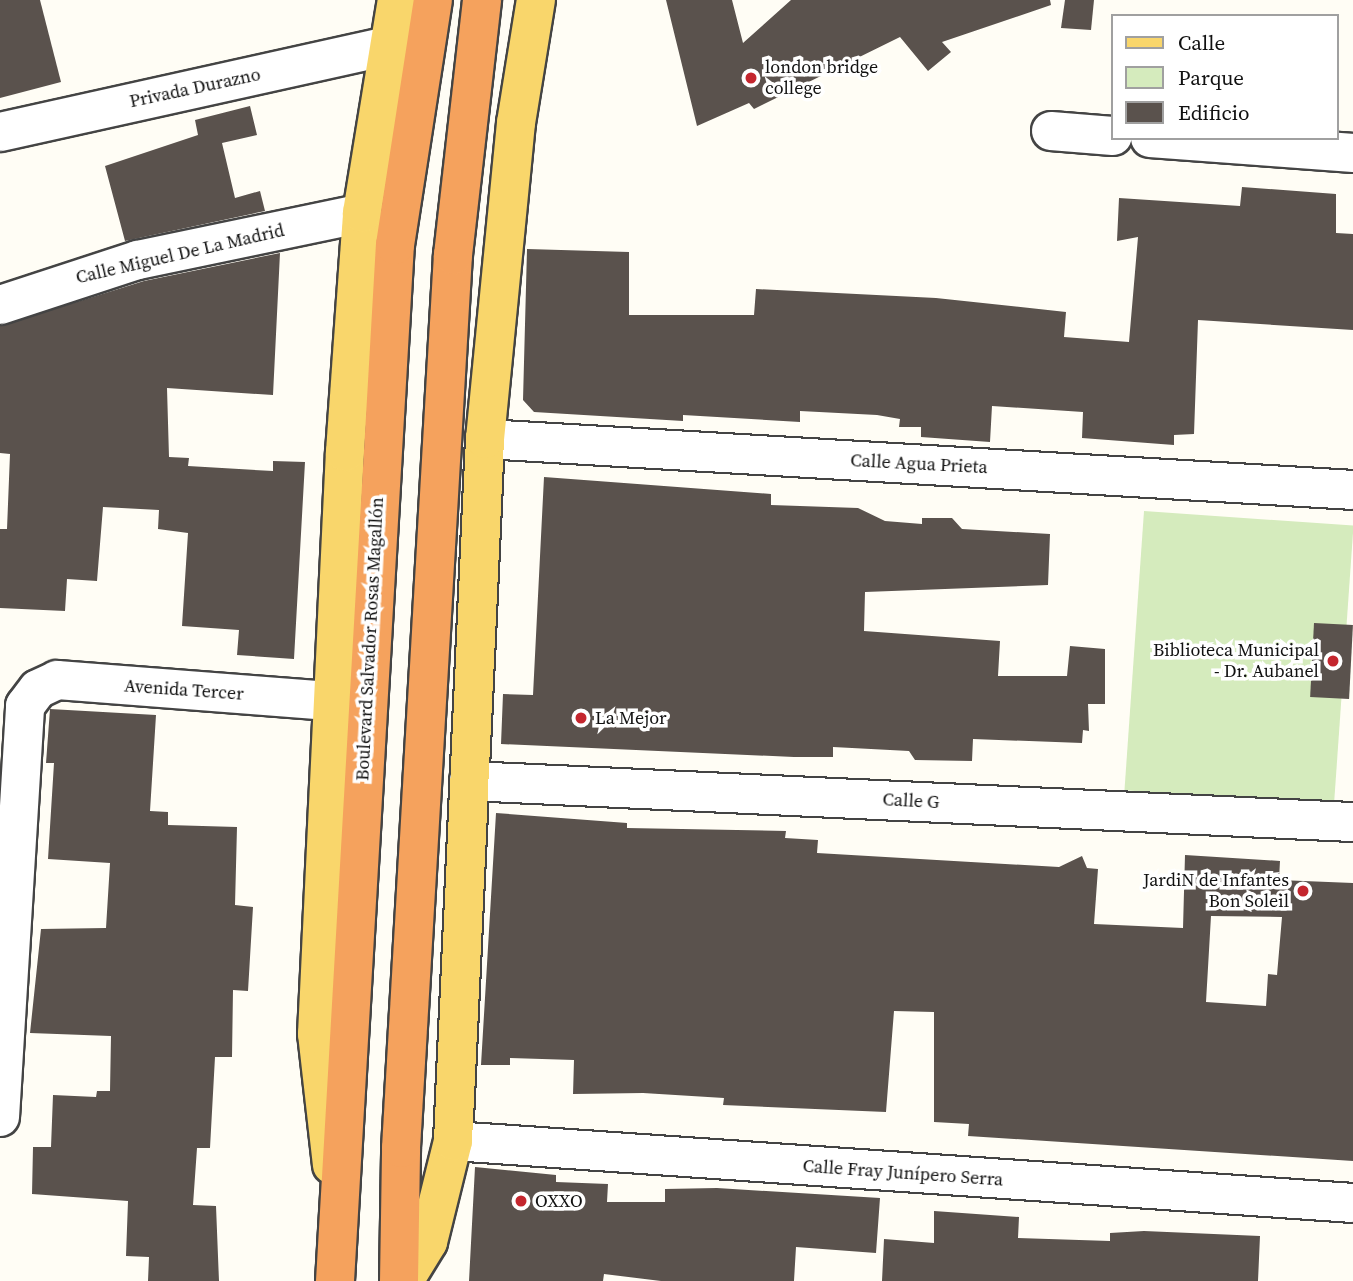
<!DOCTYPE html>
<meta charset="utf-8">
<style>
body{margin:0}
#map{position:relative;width:1353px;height:1281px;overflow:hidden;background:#fffdf5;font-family:"Source Serif 4",serif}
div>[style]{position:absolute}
.green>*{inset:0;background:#d5ebbd;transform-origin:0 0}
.building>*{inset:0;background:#5a524d;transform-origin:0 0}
.roads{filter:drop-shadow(2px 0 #444) drop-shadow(-2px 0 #444) drop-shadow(0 2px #444) drop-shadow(0 -2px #444)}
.minor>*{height:38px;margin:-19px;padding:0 19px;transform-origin:19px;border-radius:19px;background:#fff}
.major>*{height:38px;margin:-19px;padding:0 19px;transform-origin:19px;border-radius:19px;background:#f9d66b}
.highway>*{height:38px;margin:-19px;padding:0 19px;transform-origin:19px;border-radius:19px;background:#f5a25d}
.dots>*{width:19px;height:19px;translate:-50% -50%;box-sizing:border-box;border:4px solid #fff;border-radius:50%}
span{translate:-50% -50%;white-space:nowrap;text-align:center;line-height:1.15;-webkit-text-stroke:7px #fff;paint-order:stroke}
.poi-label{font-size:18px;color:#111}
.left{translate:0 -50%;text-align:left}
.right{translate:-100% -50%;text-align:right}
.street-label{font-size:18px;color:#111}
.legend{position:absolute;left:1111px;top:14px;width:228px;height:126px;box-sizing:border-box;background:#fff;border:2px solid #a0a0a0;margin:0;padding:9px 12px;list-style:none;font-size:21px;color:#111}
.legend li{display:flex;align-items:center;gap:14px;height:35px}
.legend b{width:35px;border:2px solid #a0a0a0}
</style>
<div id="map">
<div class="green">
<i style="left:1144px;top:511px;width:210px;height:280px;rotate:4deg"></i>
</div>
<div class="building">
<i style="clip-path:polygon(0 0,40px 0,61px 82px,0 98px)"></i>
<i style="clip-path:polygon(666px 0,732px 0,743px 43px,791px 0,1050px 0,1051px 5px,942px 42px,951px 52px,928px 71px,900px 37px,754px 109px,749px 103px,697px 126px)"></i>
<i style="clip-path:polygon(1065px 0,1094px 0,1091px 30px,1061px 28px)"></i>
<i style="clip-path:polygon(250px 106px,257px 135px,222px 143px,235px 198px,260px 191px,265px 211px,125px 241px,105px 166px,198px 135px,195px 120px)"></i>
<i style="clip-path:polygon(1242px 187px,1336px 194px,1336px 233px,1353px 234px,1353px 330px,1198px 320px,1194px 434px,1174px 435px,1174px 445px,1082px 438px,1083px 412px,992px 406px,990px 442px,921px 437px,921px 427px,899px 427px,900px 419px,877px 415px,800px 411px,800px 422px,683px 415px,683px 421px,534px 412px,523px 400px,527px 249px,629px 252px,629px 315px,754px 315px,756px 289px,936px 298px,1066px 312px,1064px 337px,1129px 342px,1138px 237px,1117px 241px,1119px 198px,1240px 206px)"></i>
<i style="clip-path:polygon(280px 253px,273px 395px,167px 388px,169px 457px,189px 458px,188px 466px,273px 471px,273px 461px,305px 462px,294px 659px,237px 655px,239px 630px,182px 626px,188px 533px,158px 529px,159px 510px,103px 507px,97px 581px,67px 579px,65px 611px,0 608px,0 529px,7px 529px,10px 454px,0 453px,0 326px,144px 281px)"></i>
<i style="clip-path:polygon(544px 477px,771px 494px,771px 505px,858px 508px,885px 521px,922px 524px,922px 518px,952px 518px,962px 529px,1050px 534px,1048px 585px,865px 592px,864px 631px,1000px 641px,998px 676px,1067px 676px,1070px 646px,1105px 649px,1105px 704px,1088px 704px,1089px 731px,1083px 730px,1082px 743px,973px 739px,972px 761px,915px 760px,909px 751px,833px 747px,833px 757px,794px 757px,501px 744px,503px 694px,533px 695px)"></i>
<i style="left:1314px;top:623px;width:39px;height:74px;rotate:3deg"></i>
<i style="clip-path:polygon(50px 709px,156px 715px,150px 811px,168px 812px,168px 825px,237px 827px,235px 905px,253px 907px,248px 991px,233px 990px,232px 1057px,215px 1057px,210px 1148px,197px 1148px,193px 1205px,216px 1206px,219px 1281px,148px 1281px,149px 1257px,126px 1256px,128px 1201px,32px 1194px,33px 1147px,51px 1147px,53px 1095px,96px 1097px,97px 1091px,110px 1091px,111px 1036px,30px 1033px,41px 929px,106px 928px,110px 863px,48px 859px,54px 763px,46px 763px)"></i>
<i style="clip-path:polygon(evenodd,496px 813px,627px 823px,627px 828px,786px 831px,785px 838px,818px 840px,817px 853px,1059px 867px,1082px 856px,1087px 868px,1098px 869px,1094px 924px,1183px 928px,1185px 855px,1280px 861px,1279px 880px,1353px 883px,1353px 1161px,968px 1136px,969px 1124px,934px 1122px,934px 1012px,894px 1011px,886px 1112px,723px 1105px,724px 1098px,643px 1093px,573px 1094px,574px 1060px,510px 1058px,510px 1065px,481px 1065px,496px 813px,1211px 916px,1282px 917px,1277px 975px,1268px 974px,1266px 1006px,1206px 1002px,1211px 916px)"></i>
<i style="clip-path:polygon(475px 1167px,556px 1175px,556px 1182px,608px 1184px,607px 1202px,665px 1202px,665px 1189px,717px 1188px,880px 1198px,876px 1253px,796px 1247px,794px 1281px,661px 1281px,604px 1274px,603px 1281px,469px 1281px)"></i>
<i style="clip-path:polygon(934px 1211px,1019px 1217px,1018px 1238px,1110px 1241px,1110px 1233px,1144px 1231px,1260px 1236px,1258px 1281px,882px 1281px,884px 1239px,934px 1243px)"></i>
</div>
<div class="roads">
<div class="minor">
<i style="left:1051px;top:131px;width:62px;rotate:4.6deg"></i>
<i style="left:0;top:132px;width:401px;rotate:-12.5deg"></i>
<i style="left:1150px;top:138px;width:204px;rotate:4.2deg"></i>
<i style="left:0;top:305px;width:145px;rotate:-18.1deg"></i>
<i style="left:138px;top:260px;width:229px;rotate:-11.8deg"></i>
<i style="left:485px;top:439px;width:869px;rotate:3.36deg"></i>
<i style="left:469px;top:781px;width:885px;rotate:2.66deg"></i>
<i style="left:0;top:1117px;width:412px;rotate:-86.5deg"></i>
<i style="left:25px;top:706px;width:21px;rotate:-53deg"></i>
<i style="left:38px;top:689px;width:21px;rotate:-25deg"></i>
<i style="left:57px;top:680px;width:277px;rotate:4.4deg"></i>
<i style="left:453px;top:1141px;width:902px;rotate:3.94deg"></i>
</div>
<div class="major">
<i style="left:332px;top:1165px;width:132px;rotate:-96.5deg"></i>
<i style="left:317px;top:1034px;width:583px;rotate:-87.25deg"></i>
<i style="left:345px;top:452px;width:240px;rotate:-85.9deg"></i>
<i style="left:362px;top:213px;width:216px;rotate:-80.7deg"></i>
<i style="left:404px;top:1281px;width:46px;rotate:-58.4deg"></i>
<i style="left:428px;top:1242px;width:104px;rotate:-76.1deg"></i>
<i style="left:453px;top:1141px;width:703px;rotate:-87.39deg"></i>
<i style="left:485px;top:439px;width:318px;rotate:-84.4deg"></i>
<i style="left:516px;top:123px;width:125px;rotate:-80.8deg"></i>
</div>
<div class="highway">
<i style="left:335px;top:1281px;width:1038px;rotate:-86.69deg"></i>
<i style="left:395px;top:245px;width:248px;rotate:-81.2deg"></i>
<i style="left:399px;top:1281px;width:133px;rotate:-89.1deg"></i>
<i style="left:401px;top:1148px;width:895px;rotate:-86.67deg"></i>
<i style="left:453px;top:255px;width:257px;rotate:-83.5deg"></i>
</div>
</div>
<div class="dots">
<i style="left:751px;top:78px;background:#c4262e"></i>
<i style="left:1333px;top:661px;background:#c4262e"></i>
<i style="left:581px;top:718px;background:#c4262e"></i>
<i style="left:1303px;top:891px;background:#c4262e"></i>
<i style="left:521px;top:1201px;background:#c4262e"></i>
</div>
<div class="poi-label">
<span class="left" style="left:765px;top:78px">london bridge<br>college</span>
<span class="right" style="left:1319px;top:661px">Biblioteca Municipal<br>- Dr. Aubanel</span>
<span class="left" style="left:595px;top:718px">La Mejor</span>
<span class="right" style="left:1289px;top:891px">JardiN de Infantes<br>Bon Soleil</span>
<span class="left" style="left:535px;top:1201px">OXXO</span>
</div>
<div class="street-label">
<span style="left:195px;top:88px;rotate:-12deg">Privada Durazno</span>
<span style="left:180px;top:254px;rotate:-13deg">Calle Miguel De La Madrid</span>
<span style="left:919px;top:464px;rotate:3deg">Calle Agua Prieta</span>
<span style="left:370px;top:639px;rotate:-87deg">Boulevard Salvador Rosas Magallón</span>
<span style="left:184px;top:690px;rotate:4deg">Avenida Tercer</span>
<span style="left:911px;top:801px;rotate:3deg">Calle G</span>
<span style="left:903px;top:1173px;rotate:4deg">Calle Fray Junípero Serra</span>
</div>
<ul class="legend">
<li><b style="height:9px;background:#f9d66b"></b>Calle</li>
<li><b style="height:19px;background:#d5ebbd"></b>Parque</li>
<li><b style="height:19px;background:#5a524d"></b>Edificio</li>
</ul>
</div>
